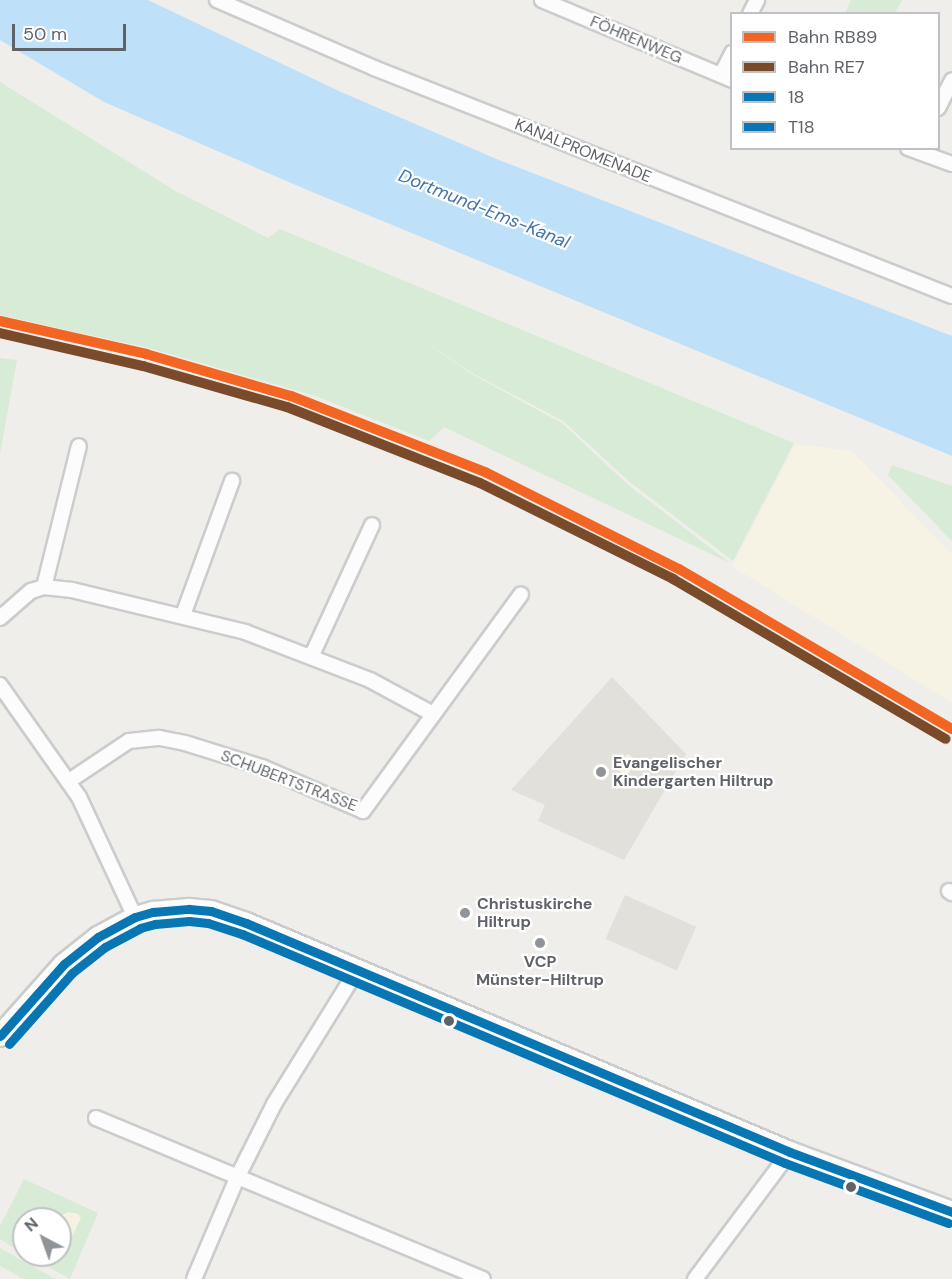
<!DOCTYPE html>
<meta charset="utf-8">
<style>
body{margin:0}
#map{position:relative;width:952px;height:1279px;overflow:hidden;background:#efeeea;font-family:"DM Sans",sans-serif}
div>[style]{position:absolute}
.commercial>*{inset:0;background:#f7f3e4}
.education>*{inset:0;background:#e2e0da;transform-origin:0 0}
.green>*{inset:0;background:#d8ebd6}
.sand>*{inset:0;background:#f6f1e1}
.water>*{inset:0;background:#bfe0f9}
.roads{filter:drop-shadow(2px 0 #cbcccc) drop-shadow(-2px 0 #cbcccc) drop-shadow(0 2px #cbcccc) drop-shadow(0 -2px #cbcccc)}
.street>*{height:14px;margin:-7px;padding:0 7px;transform-origin:7px;border-radius:7px;background:#fdfcfc}
.secondary>*{height:20px;margin:-10px;padding:0 10px;transform-origin:10px;border-radius:10px;background:#fdfcfc}
.bus-1>*{height:9px;margin:-4.5px;padding:0 4.5px;transform-origin:4.5px;border-radius:4.5px;background:#0776b2}
.bus-2>*{height:9px;margin:-4.5px;padding:0 4.5px;transform-origin:4.5px;border-radius:4.5px;background:#0776b2}
.rail-1>*{height:10px;margin:-5px;padding:0 5px;transform-origin:5px;border-radius:5px;background:#f26522}
.rail-2>*{height:10px;margin:-5px;padding:0 5px;transform-origin:5px;border-radius:5px;background:#7a4b2a}
.dots>*{width:16px;height:16px;translate:-50% -50%;box-sizing:border-box;border:3px solid #fff;border-radius:50%}
span{translate:-50% -50%;white-space:nowrap;text-align:center;line-height:1.15;-webkit-text-stroke:4.5px #fff;paint-order:stroke}
.street-label{font-size:16px;color:#5f6368}
.poi-label{font-size:16px;color:#5f6368;font-weight:700}
.left{translate:0 -50%;text-align:left}
.water-label{font-size:18px;color:#4174aa;font-style:italic}
.legend{position:absolute;left:730px;top:12px;width:210px;height:138px;box-sizing:border-box;background:#fff;border:2px solid #bfc1c3;margin:0;padding:8px 10px;list-style:none;font-size:18px;color:#5f6368}
.legend li{display:flex;align-items:center;gap:12px;height:30px}
.legend b{width:30px;border:2px solid #bfc1c3}
.north{position:absolute;left:12px;top:1207px;width:60px;height:60px;box-sizing:border-box;background:#fff;border:2px solid #bfc1c3;border-radius:50%;rotate:319deg;font-size:16px;font-weight:700;line-height:24px;text-align:center;color:#5f6368}
.north::after{content:'';display:block;margin:auto;width:21px;height:27px;background:#919496;clip-path:polygon(50% 0,100% 100%,50% 72%,0 100%)}
.scale{position:absolute;left:12px;top:24px;width:114px;height:27px;box-sizing:border-box;border:3px solid #5f6368;border-top:0;padding-left:8px;font-size:18px;line-height:21px;white-space:nowrap;color:#5f6368;-webkit-text-stroke:4px #fff;paint-order:stroke}
</style>
<div id="map">
<div class="commercial">
<i style="clip-path:polygon(796px 444px,851px 451px,952px 554px,952px 703px,732px 566px)"></i>
</div>
<div class="education">
<i style="clip-path:polygon(612px 677px,686px 754px,624px 860px,538px 821px,545px 805px,511px 790px)"></i>
<i style="left:625px;top:895px;width:78px;height:48px;rotate:24deg"></i>
</div>
<div class="green">
<i style="clip-path:polygon(851px 0,902px 0,895px 13px,845px 13px)"></i>
<i style="clip-path:polygon(0 82px,174px 190px,268px 238px,280px 229px,794px 443px,733px 561px,631px 483px,563px 421px,472px 373px,418px 337px,470px 373px,562px 423px,627px 484px,730px 563px,444px 427px,429px 441px,315px 396px,149px 348px,0 315px)"></i>
<i style="clip-path:polygon(0 358px,17px 360px,0 454px)"></i>
<i style="clip-path:polygon(892px 465px,952px 486px,952px 541px,888px 475px)"></i>
<i style="clip-path:polygon(24px 1179px,98px 1213px,70px 1279px,26px 1255px,60px 1255px,60px 1219px,24px 1219px,24px 1254px,0 1239px,0 1226px)"></i>
<i style="clip-path:polygon(0 1248px,19px 1259px,56px 1279px,24px 1279px,0 1266px)"></i>
</div>
<div class="sand">
<i style="clip-path:polygon(628px 754px,631px 756px,633px 767px,625px 778px,619px 776px,624px 757px)"></i>
<i style="clip-path:polygon(68px 1212px,78px 1214px,81px 1218px,65px 1252px,60px 1250px,60px 1219px,54px 1219px)"></i>
</div>
<div class="water">
<i style="clip-path:polygon(0 0,148px 0,341px 92px,499px 160px,952px 336px,952px 456px,305px 189px,104px 102px,0 40px)"></i>
</div>
<div class="roads">
<div class="street">
<i style="left:217px;top:0;width:171px;rotate:23.4deg"></i>
<i style="left:374px;top:68px;width:621px;rotate:21.53deg"></i>
<i style="left:542px;top:0;width:206px;rotate:22.8deg"></i>
<i style="left:750px;top:14px;width:16px;rotate:-63deg"></i>
<i style="left:721px;top:75px;width:25px;rotate:-63deg"></i>
<i style="left:938px;top:108px;width:31px;rotate:-63deg"></i>
<i style="left:908px;top:148px;width:47px;rotate:20deg"></i>
<i style="left:44px;top:587px;width:145px;rotate:-76.1deg"></i>
<i style="left:183px;top:615px;width:143px;rotate:-69.9deg"></i>
<i style="left:0;top:618px;width:41px;rotate:-41.1deg"></i>
<i style="left:31px;top:591px;width:14px;rotate:-17deg"></i>
<i style="left:44px;top:587px;width:28px;rotate:6deg"></i>
<i style="left:72px;top:590px;width:178px;rotate:13.6deg"></i>
<i style="left:245px;top:632px;width:134px;rotate:21deg"></i>
<i style="left:370px;top:680px;width:72px;rotate:28.4deg"></i>
<i style="left:312px;top:655px;width:143px;rotate:-65.2deg"></i>
<i style="left:0;top:685px;width:137px;rotate:54.8deg"></i>
<i style="left:79px;top:797px;width:132px;rotate:65deg"></i>
<i style="left:69px;top:781px;width:72px;rotate:-33.7deg"></i>
<i style="left:129px;top:741px;width:31px;rotate:-6deg"></i>
<i style="left:160px;top:738px;width:25px;rotate:11deg"></i>
<i style="left:185px;top:743px;width:81px;rotate:17.3deg"></i>
<i style="left:262px;top:767px;width:110px;rotate:23.5deg"></i>
<i style="left:363px;top:811px;width:268px;rotate:-53.9deg"></i>
<i style="left:949px;top:891px;width:4px;rotate:34deg"></i>
<i style="left:96px;top:1118px;width:419px;rotate:22.6deg"></i>
<i style="left:194px;top:1279px;width:110px;rotate:-66.9deg"></i>
<i style="left:237px;top:1178px;width:83px;rotate:-63.4deg"></i>
<i style="left:274px;top:1104px;width:158px;rotate:-58.2deg"></i>
<i style="left:695px;top:1279px;width:159px;rotate:-53.2deg"></i>
</div>
<div class="secondary">
<i style="left:0;top:1036px;width:96px;rotate:-48.4deg"></i>
<i style="left:64px;top:964px;width:43px;rotate:-38.5deg"></i>
<i style="left:98px;top:937px;width:42px;rotate:-28.4deg"></i>
<i style="left:135px;top:917px;width:19px;rotate:-16deg"></i>
<i style="left:153px;top:912px;width:36px;rotate:-5deg"></i>
<i style="left:189px;top:909px;width:22px;rotate:5deg"></i>
<i style="left:211px;top:911px;width:37px;rotate:19deg"></i>
<i style="left:246px;top:923px;width:590px;rotate:22.83deg"></i>
<i style="left:790px;top:1152px;width:173px;rotate:20.3deg"></i>
</div>
</div>
<div class="bus-1">
<i style="left:0;top:1036px;width:96px;rotate:-48.4deg"></i>
<i style="left:64px;top:964px;width:43px;rotate:-38.5deg"></i>
<i style="left:98px;top:937px;width:42px;rotate:-28.4deg"></i>
<i style="left:135px;top:917px;width:19px;rotate:-16deg"></i>
<i style="left:153px;top:912px;width:36px;rotate:-5deg"></i>
<i style="left:189px;top:909px;width:22px;rotate:5deg"></i>
<i style="left:211px;top:911px;width:37px;rotate:19deg"></i>
<i style="left:246px;top:923px;width:590px;rotate:22.83deg"></i>
<i style="left:790px;top:1152px;width:173px;rotate:20.3deg"></i>
</div>
<div class="bus-2">
<i style="left:9px;top:1044px;width:95px;rotate:-48.4deg"></i>
<i style="left:72px;top:973px;width:42px;rotate:-38.2deg"></i>
<i style="left:105px;top:947px;width:40px;rotate:-28deg"></i>
<i style="left:140px;top:928px;width:16px;rotate:-15deg"></i>
<i style="left:155px;top:924px;width:34px;rotate:-5deg"></i>
<i style="left:189px;top:921px;width:19px;rotate:6deg"></i>
<i style="left:208px;top:923px;width:36px;rotate:18deg"></i>
<i style="left:242px;top:934px;width:589px;rotate:22.87deg"></i>
<i style="left:785px;top:1163px;width:174px;rotate:20.2deg"></i>
</div>
<div class="rail-1">
<i style="left:0;top:321px;width:150px;rotate:12.7deg"></i>
<i style="left:146px;top:354px;width:151px;rotate:16.2deg"></i>
<i style="left:291px;top:396px;width:208px;rotate:21.4deg"></i>
<i style="left:485px;top:472px;width:217px;rotate:26.6deg"></i>
<i style="left:679px;top:569px;width:316px;rotate:30.4deg"></i>
</div>
<div class="rail-2">
<i style="left:0;top:333px;width:147px;rotate:13deg"></i>
<i style="left:143px;top:366px;width:150px;rotate:15.9deg"></i>
<i style="left:287px;top:407px;width:207px;rotate:21.5deg"></i>
<i style="left:480px;top:483px;width:216px;rotate:26.4deg"></i>
<i style="left:673px;top:579px;width:316px;rotate:30.4deg"></i>
</div>
<div class="dots">
<i style="left:601px;top:772px;background:#919496"></i>
<i style="left:465px;top:913px;background:#919496"></i>
<i style="left:540px;top:943px;background:#919496"></i>
<i style="left:449px;top:1021px;background:#5f6368"></i>
<i style="left:851px;top:1187px;background:#5f6368"></i>
</div>
<div class="street-label">
<span style="left:636px;top:40px;rotate:23deg">FÖHRENWEG</span>
<span style="left:583px;top:151px;rotate:22deg">KANALPROMENADE</span>
<span style="left:289px;top:781px;rotate:21deg">SCHUBERTSTRASSE</span>
</div>
<div class="poi-label">
<span class="left" style="left:613px;top:772px">Evangelischer<br>Kindergarten Hiltrup</span>
<span class="left" style="left:477px;top:913px">Christuskirche<br>Hiltrup</span>
<span style="left:540px;top:971px">VCP<br>Münster-Hiltrup</span>
</div>
<div class="water-label">
<span style="left:484px;top:209px;rotate:22deg">Dortmund-Ems-Kanal</span>
</div>
<ul class="legend">
<li><b style="height:8px;background:#f26522"></b>Bahn RB89</li>
<li><b style="height:8px;background:#7a4b2a"></b>Bahn RE7</li>
<li><b style="height:8px;background:#0776b2"></b>18</li>
<li><b style="height:8px;background:#0776b2"></b>T18</li>
</ul>
<div class="north">N</div>
<div class="scale">50 m</div>
</div>
